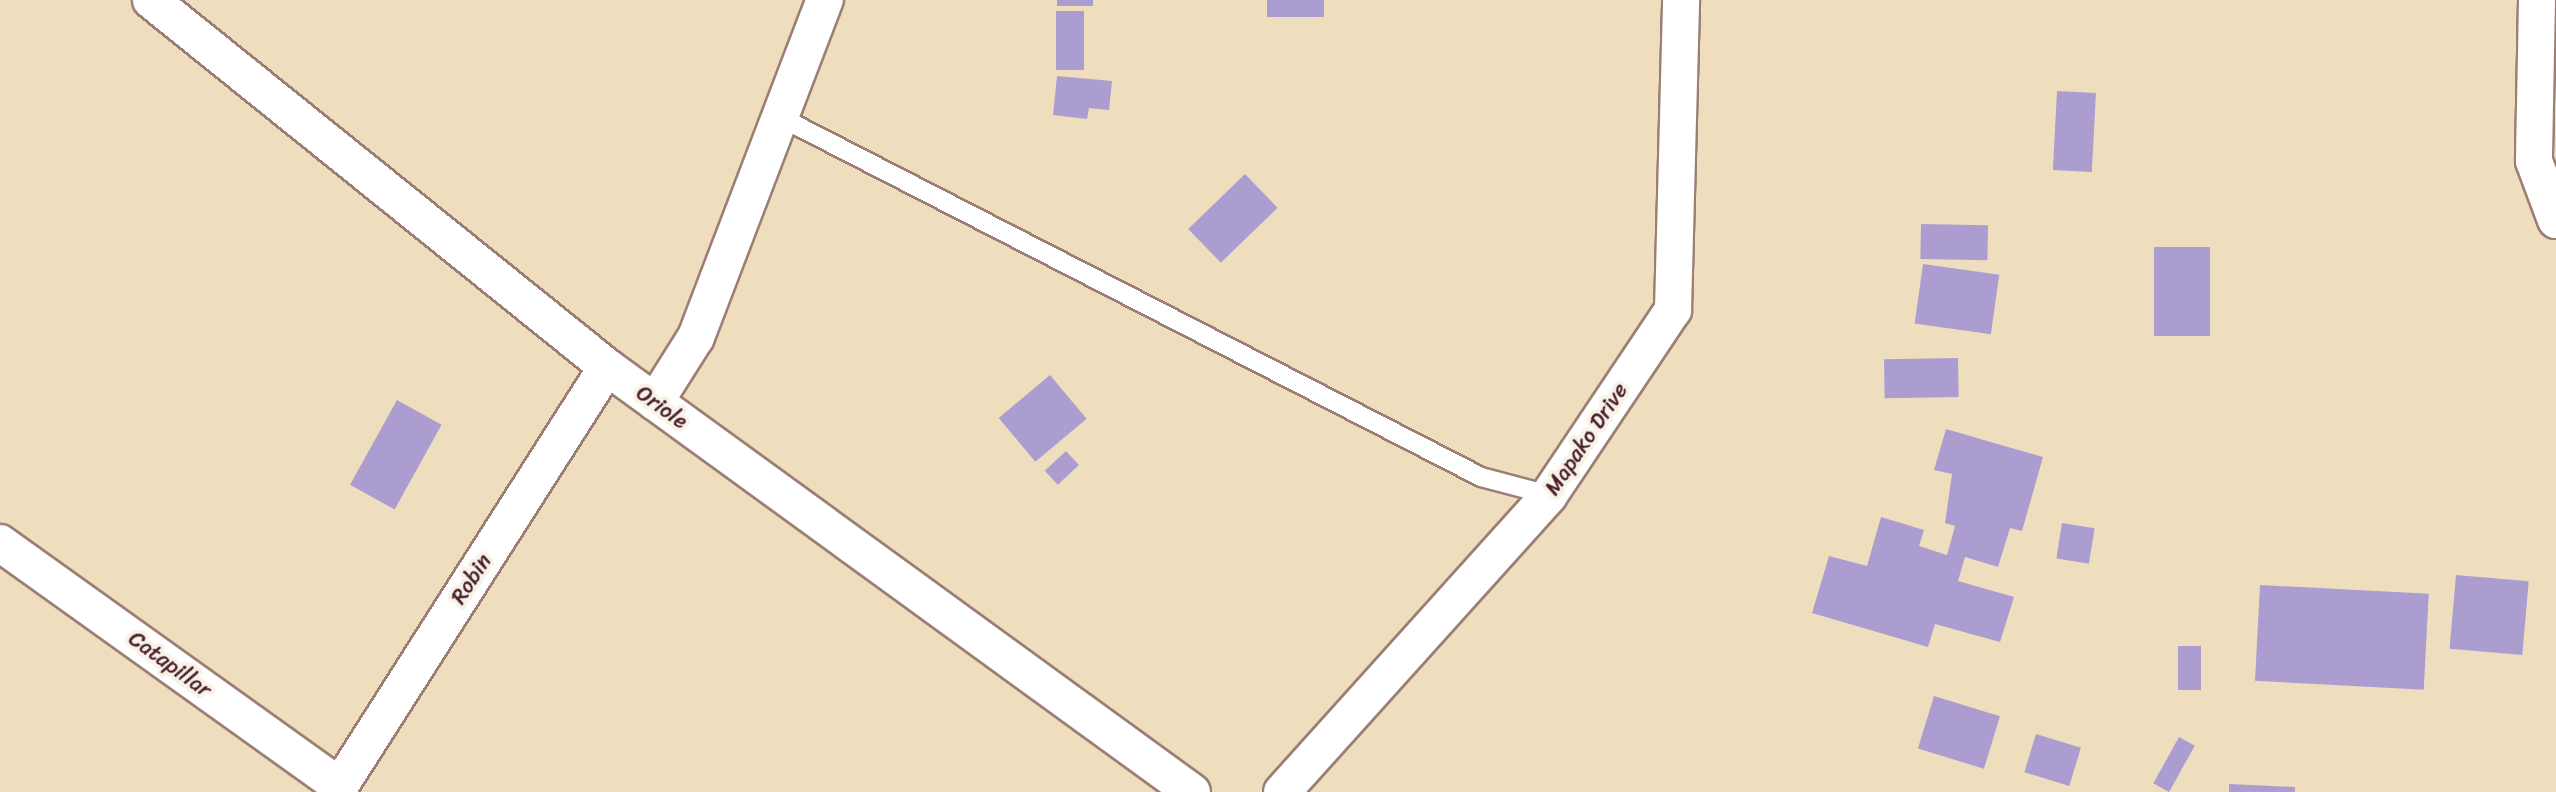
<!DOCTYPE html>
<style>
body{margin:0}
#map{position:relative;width:2556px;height:792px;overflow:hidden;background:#efdebe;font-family:Sriracha,sans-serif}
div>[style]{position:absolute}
.building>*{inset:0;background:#ac9dd0;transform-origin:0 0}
.roads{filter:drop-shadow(2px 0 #9c7e74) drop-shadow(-2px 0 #9c7e74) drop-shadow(0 2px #9c7e74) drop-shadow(0 -2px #9c7e74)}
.lane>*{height:18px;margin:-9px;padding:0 9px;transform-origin:9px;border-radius:9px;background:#fff}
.street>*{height:36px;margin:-18px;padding:0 18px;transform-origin:18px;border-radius:18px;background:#fff}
span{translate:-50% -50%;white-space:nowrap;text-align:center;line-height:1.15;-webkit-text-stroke:8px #f7f3e8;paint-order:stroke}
.street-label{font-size:22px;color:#4a1f2b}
</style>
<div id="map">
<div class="building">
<i style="left:1057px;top:0;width:36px;height:6px"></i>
<i style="left:1267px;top:0;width:57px;height:17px"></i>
<i style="left:1056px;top:11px;width:28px;height:59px"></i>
<i style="clip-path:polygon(1057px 76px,1112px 81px,1109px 110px,1089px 108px,1087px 119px,1053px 115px)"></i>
<i style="left:2057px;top:91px;width:39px;height:79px;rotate:3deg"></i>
<i style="left:1245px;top:174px;width:47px;height:79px;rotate:46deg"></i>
<i style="left:1921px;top:224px;width:67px;height:35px;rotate:1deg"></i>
<i style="left:2154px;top:247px;width:56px;height:89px"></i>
<i style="left:1923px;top:264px;width:77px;height:60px;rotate:8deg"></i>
<i style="left:1958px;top:358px;width:39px;height:74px;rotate:89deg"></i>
<i style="left:1050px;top:375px;width:57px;height:67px;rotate:50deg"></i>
<i style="left:397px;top:400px;width:51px;height:97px;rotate:29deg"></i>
<i style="clip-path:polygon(1946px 429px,2043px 457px,2022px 531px,2010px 528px,1998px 567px,1965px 557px,1958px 581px,2014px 597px,2000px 642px,1935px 624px,1928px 647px,1812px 613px,1829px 556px,1867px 566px,1881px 517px,1924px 530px,1919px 546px,1947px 555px,1955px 526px,1945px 523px,1952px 474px,1934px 470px)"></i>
<i style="left:1066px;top:451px;width:19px;height:29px;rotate:47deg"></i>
<i style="left:2062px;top:523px;width:33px;height:36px;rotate:9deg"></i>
<i style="left:2456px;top:575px;width:73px;height:74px;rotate:5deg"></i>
<i style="left:2260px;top:585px;width:169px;height:96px;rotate:3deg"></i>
<i style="left:2178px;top:646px;width:23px;height:44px"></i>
<i style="left:1934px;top:696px;width:69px;height:55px;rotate:17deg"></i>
<i style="left:2036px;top:734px;width:47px;height:40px;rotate:17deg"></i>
<i style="left:2179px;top:737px;width:18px;height:53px;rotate:29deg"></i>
<i style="clip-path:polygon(2229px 784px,2295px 787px,2295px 792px,2229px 792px)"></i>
</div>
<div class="roads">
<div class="lane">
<i style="left:780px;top:117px;width:788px;rotate:27.18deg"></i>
<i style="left:1481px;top:477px;width:70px;rotate:14.8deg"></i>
</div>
<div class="street">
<i style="left:151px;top:0;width:585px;rotate:38.83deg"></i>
<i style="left:607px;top:367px;width:723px;rotate:36deg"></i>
<i style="left:2537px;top:0;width:161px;rotate:91.1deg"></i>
<i style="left:2534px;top:161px;width:63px;rotate:69.6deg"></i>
<i style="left:655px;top:402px;width:77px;rotate:-57.8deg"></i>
<i style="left:696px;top:337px;width:361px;rotate:-69.1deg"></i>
<i style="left:0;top:543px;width:417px;rotate:35.6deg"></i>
<i style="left:336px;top:792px;width:504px;rotate:-57.48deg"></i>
<i style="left:1282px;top:792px;width:399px;rotate:-48deg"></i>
<i style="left:1549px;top:495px;width:223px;rotate:-56.2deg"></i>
<i style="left:1673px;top:310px;width:310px;rotate:-88.5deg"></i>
</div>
</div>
<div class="street-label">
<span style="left:662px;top:407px;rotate:36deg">Oriole</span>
<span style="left:1586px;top:439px;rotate:-56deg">Mapako Drive</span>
<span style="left:471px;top:579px;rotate:-57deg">Robin</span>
<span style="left:170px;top:664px;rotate:36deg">Catapillar</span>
</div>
</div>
